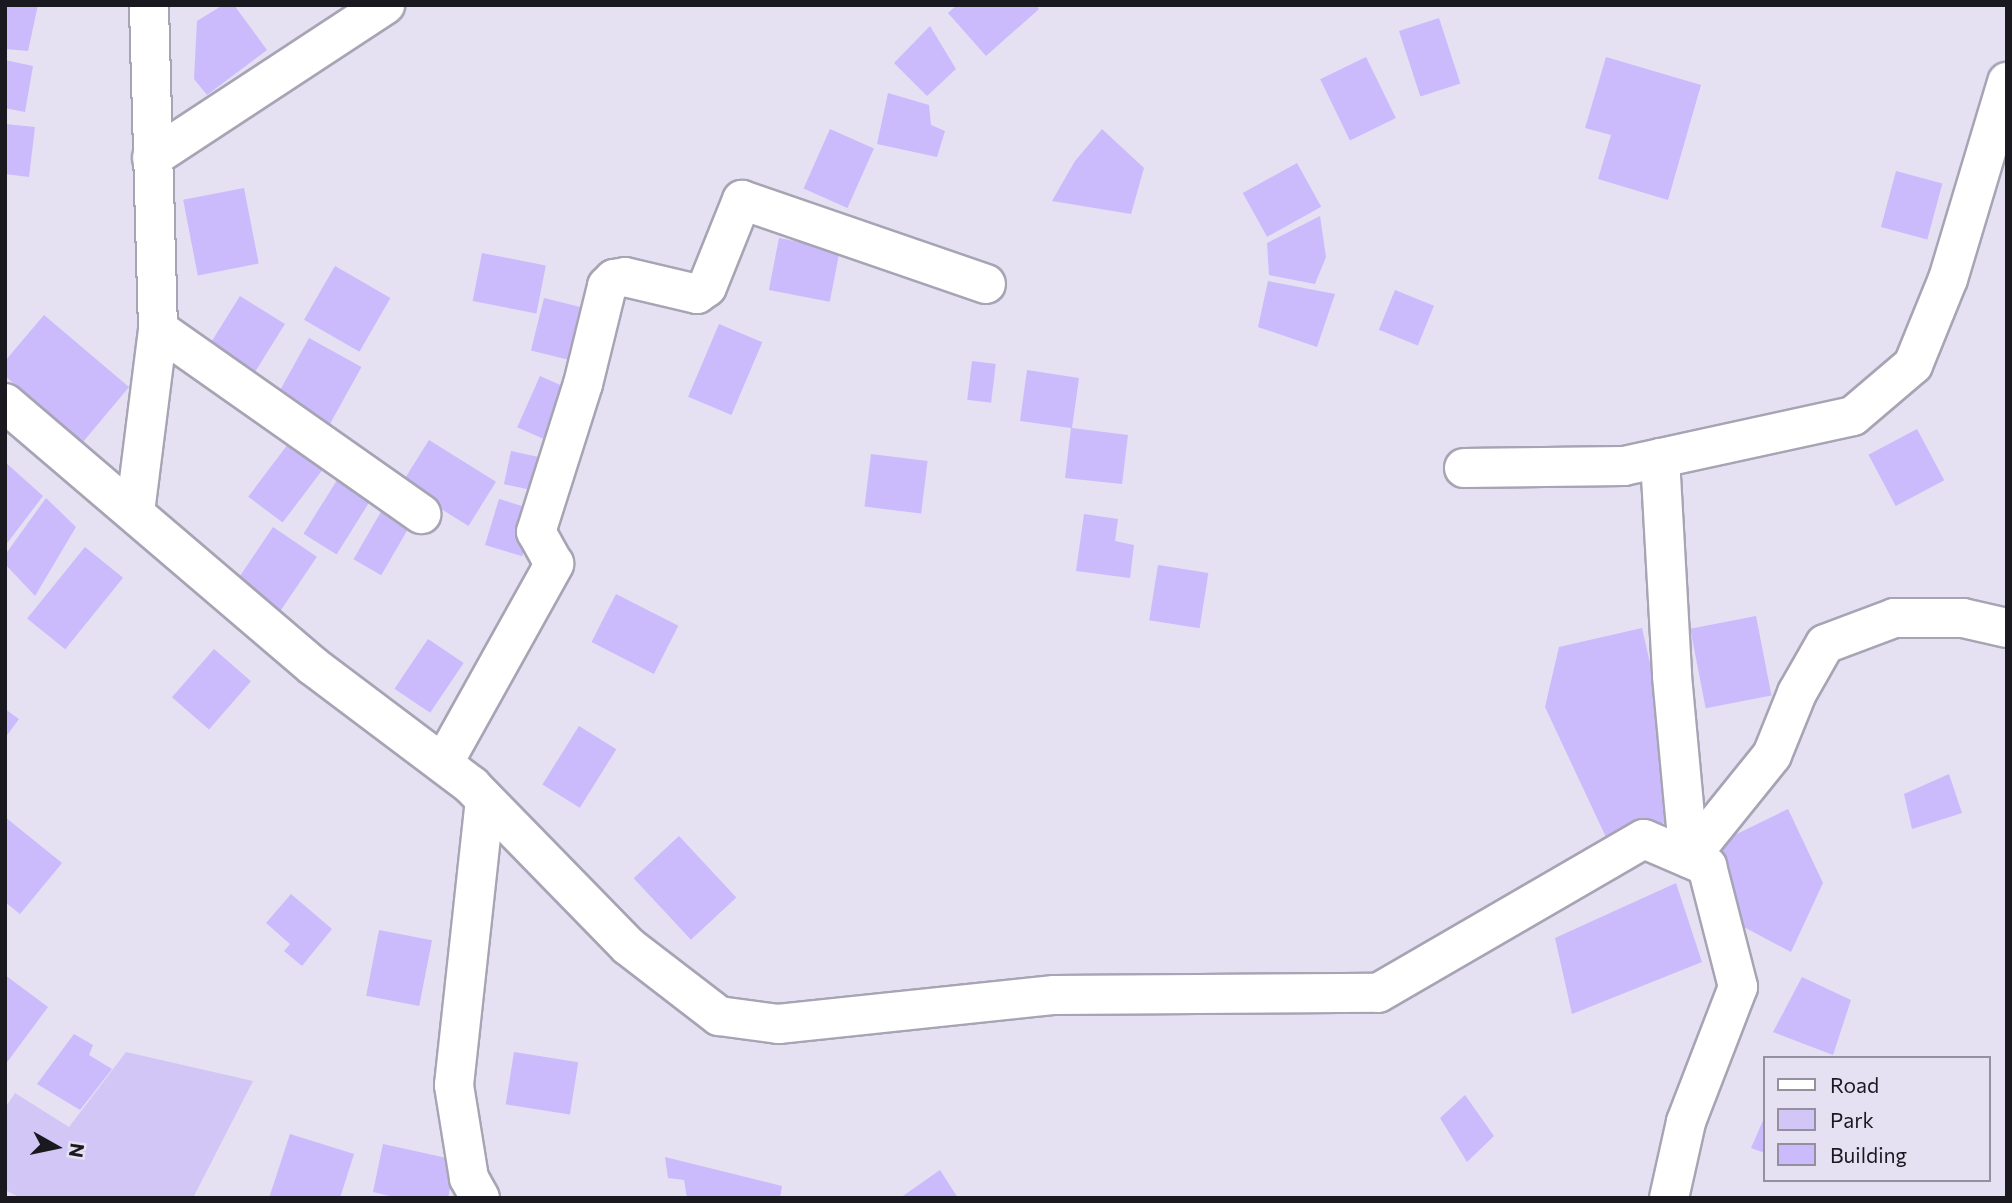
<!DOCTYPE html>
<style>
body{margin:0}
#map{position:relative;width:2012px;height:1203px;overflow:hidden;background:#e5e1f3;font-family:Commissioner,sans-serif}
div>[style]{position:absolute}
.green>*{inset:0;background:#d2c6f6}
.building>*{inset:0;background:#cbbafc;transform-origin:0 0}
.roads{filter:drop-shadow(2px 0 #a7a4b4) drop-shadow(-2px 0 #a7a4b4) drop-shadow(0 2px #a7a4b4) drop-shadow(0 -2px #a7a4b4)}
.minor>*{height:38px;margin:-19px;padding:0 19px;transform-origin:19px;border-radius:19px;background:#fff}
span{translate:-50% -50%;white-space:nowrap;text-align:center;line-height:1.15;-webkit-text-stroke:5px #e5e1f3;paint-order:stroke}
.frame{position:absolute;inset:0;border:7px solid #1a191f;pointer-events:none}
.legend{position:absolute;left:1763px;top:1056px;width:228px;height:126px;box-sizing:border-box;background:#e5e1f3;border:2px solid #94919e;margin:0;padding:9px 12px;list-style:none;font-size:21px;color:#1a191f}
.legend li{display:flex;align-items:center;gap:14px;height:35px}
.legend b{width:35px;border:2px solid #94919e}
.north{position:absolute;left:21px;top:1112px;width:70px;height:70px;-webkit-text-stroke:5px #e5e1f3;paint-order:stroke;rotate:99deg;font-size:19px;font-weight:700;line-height:28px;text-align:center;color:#1a191f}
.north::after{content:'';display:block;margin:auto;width:24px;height:32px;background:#1a191f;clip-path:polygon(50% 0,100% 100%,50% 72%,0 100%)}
</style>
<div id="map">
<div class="green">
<i style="clip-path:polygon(126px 1052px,253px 1081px,193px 1198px,21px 1198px,5px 1190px,5px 1108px,15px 1093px,69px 1127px)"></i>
</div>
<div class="building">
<i style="clip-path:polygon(5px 5px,38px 5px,28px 51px,5px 49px)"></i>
<i style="clip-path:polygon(223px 5px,234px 5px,267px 50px,207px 95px,194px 79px,197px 21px)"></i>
<i style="clip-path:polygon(957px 5px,1036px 5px,1039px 9px,986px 56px,948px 13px)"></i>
<i style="left:1439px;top:18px;width:69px;height:42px;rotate:72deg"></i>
<i style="clip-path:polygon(930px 26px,956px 69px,927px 96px,894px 63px)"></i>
<i style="left:1366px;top:57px;width:68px;height:51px;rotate:64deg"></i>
<i style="clip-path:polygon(1606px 57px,1701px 85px,1668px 200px,1598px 179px,1611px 135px,1585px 128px)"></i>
<i style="clip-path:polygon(5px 60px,33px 66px,25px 112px,5px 108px)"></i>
<i style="clip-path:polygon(888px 93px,929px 105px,931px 125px,945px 131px,937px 157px,877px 144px)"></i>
<i style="clip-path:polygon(5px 124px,35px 127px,29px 177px,5px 174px)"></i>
<i style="left:830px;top:129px;width:48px;height:65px;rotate:24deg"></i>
<i style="clip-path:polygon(1102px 129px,1144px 168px,1131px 214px,1052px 201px,1075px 161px)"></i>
<i style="left:1297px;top:163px;width:50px;height:62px;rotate:61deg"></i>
<i style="left:1896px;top:171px;width:48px;height:58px;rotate:15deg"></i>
<i style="left:244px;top:188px;width:77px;height:62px;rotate:79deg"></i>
<i style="clip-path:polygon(1320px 216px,1326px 257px,1315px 284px,1269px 275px,1267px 243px)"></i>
<i style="left:779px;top:238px;width:62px;height:53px;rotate:11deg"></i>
<i style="left:482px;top:253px;width:65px;height:49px;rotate:11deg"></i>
<i style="left:335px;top:266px;width:64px;height:62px;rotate:30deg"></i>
<i style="clip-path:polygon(1268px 281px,1335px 294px,1317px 347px,1258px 327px)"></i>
<i style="left:1395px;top:290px;width:42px;height:43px;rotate:22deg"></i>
<i style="left:240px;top:296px;width:53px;height:69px;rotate:32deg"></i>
<i style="left:544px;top:298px;width:53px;height:54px;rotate:14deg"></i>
<i style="clip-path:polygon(44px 315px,129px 387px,83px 442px,5px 376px,5px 361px)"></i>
<i style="left:719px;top:324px;width:47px;height:79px;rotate:23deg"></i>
<i style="left:309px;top:338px;width:60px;height:74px;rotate:29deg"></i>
<i style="left:972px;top:361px;width:24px;height:39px;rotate:7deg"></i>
<i style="clip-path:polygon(1027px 370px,1079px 378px,1072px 428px,1128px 435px,1122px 484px,1065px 478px,1071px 428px,1020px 421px)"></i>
<i style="left:540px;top:376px;width:42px;height:56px;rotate:24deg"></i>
<i style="left:1917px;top:429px;width:58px;height:55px;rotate:62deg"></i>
<i style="left:429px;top:440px;width:79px;height:52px;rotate:32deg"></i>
<i style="left:288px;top:444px;width:43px;height:66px;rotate:37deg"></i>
<i style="left:511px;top:451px;width:43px;height:34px;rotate:12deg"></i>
<i style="left:871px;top:454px;width:57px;height:53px;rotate:7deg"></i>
<i style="clip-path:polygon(5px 462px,43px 496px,5px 546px)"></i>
<i style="left:339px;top:477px;width:39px;height:67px;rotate:32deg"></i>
<i style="clip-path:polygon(46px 498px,76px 527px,35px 596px,5px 564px,5px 555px)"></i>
<i style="left:499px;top:499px;width:39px;height:48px;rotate:17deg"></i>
<i style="left:382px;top:510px;width:32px;height:57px;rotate:30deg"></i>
<i style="clip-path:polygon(1084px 514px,1118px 519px,1115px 541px,1134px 545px,1130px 578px,1076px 571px)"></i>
<i style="left:273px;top:527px;width:53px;height:67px;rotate:34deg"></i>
<i style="left:85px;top:547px;width:49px;height:92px;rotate:39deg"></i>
<i style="left:1158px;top:565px;width:51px;height:56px;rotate:9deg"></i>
<i style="left:616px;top:594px;width:70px;height:54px;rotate:27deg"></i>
<i style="left:1756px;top:616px;width:81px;height:67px;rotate:79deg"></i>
<i style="clip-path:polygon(1642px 628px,1684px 812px,1612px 850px,1545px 707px,1559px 647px)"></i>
<i style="left:428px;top:639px;width:43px;height:60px;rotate:34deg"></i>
<i style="left:214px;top:649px;width:49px;height:64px;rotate:41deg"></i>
<i style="clip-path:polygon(5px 709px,19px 719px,5px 738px)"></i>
<i style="left:579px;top:726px;width:44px;height:69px;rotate:32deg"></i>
<i style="clip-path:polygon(1949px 774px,1962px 813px,1912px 829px,1904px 794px)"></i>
<i style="clip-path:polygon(1788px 809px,1823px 883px,1791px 952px,1742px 926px,1714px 845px)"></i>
<i style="clip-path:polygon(5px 817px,62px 863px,20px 914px,5px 902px)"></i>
<i style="left:679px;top:836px;width:84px;height:62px;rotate:47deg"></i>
<i style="clip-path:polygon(1676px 883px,1702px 962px,1572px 1014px,1555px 938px)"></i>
<i style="clip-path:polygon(291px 894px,332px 929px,302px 966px,284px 951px,290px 944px,266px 923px)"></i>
<i style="left:379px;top:930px;width:54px;height:67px;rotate:11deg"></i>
<i style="clip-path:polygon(5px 975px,48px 1007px,5px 1065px)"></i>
<i style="clip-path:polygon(1802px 977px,1851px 1000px,1833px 1055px,1773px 1032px)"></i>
<i style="clip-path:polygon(74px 1034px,93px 1045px,89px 1055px,112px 1069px,80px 1110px,37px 1084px)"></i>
<i style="left:514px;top:1052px;width:65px;height:53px;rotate:9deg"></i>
<i style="clip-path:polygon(1465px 1095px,1494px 1136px,1467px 1162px,1440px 1118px)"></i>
<i style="clip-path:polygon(1765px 1116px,1765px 1153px,1751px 1148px)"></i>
<i style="clip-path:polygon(290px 1134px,354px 1154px,340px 1198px,269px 1198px)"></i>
<i style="clip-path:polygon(383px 1144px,456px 1160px,448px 1198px,398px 1198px,373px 1192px)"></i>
<i style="clip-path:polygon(665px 1157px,782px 1186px,780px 1198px,687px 1198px,684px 1180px,668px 1178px)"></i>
<i style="clip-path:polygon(940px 1170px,958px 1198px,900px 1198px)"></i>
</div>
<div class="roads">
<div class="minor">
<i style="left:152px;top:158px;width:279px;rotate:-33.3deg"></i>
<i style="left:158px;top:329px;width:322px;rotate:35.1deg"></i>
<i style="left:5px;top:403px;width:405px;rotate:40.5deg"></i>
<i style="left:313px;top:666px;width:199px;rotate:37deg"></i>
<i style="left:472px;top:786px;width:223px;rotate:45.7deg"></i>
<i style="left:628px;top:946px;width:115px;rotate:37.6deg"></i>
<i style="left:719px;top:1016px;width:60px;rotate:7.7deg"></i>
<i style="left:778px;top:1024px;width:278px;rotate:-6deg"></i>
<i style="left:1054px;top:995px;width:324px;rotate:-0.4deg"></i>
<i style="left:1378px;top:993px;width:307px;rotate:-30.1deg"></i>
<i style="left:1644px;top:839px;width:69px;rotate:23.2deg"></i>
<i style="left:1707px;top:866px;width:125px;rotate:75.6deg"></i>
<i style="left:1738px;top:987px;width:145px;rotate:111.1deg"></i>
<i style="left:1686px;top:1122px;width:78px;rotate:102.6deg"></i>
<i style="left:1660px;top:458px;width:218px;rotate:86.8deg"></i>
<i style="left:1672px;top:676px;width:183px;rotate:84.7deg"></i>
<i style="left:1464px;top:468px;width:160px;rotate:-0.7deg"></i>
<i style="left:1624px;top:466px;width:234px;rotate:-12.3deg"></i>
<i style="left:1853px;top:416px;width:79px;rotate:-40.4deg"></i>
<i style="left:1913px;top:365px;width:93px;rotate:-67.9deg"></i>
<i style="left:1948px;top:279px;width:206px;rotate:-73.3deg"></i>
<i style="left:135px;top:512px;width:184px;rotate:-82.8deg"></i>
<i style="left:158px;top:329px;width:324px;rotate:-91.6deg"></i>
<i style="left:444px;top:762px;width:227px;rotate:-60.9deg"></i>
<i style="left:554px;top:564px;width:37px;rotate:-119deg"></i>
<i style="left:536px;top:532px;width:155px;rotate:-72.4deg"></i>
<i style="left:583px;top:384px;width:101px;rotate:-76.2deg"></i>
<i style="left:607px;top:286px;width:10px;rotate:-45deg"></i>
<i style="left:614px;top:279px;width:11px;rotate:-10deg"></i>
<i style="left:625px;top:277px;width:74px;rotate:13.3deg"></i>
<i style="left:697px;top:294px;width:12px;rotate:-35deg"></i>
<i style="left:707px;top:287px;width:94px;rotate:-68.1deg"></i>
<i style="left:742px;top:200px;width:258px;rotate:19deg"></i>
<i style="left:1689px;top:858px;width:132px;rotate:-51.1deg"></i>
<i style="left:1772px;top:755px;width:67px;rotate:-68deg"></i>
<i style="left:1797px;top:693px;width:56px;rotate:-60.3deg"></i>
<i style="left:1825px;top:644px;width:74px;rotate:-20.6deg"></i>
<i style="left:1894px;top:618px;width:69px"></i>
<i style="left:1963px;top:618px;width:45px;rotate:12.8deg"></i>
<i style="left:480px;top:1198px;width:23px;rotate:-119deg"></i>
<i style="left:469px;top:1178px;width:94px;rotate:-99.2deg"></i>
<i style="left:454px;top:1085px;width:286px;rotate:-83.8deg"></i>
</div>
</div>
<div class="frame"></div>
<ul class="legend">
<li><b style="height:9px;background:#fff"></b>Road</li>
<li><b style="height:19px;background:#d2c6f6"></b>Park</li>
<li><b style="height:19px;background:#cbbafc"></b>Building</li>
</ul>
<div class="north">N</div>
</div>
